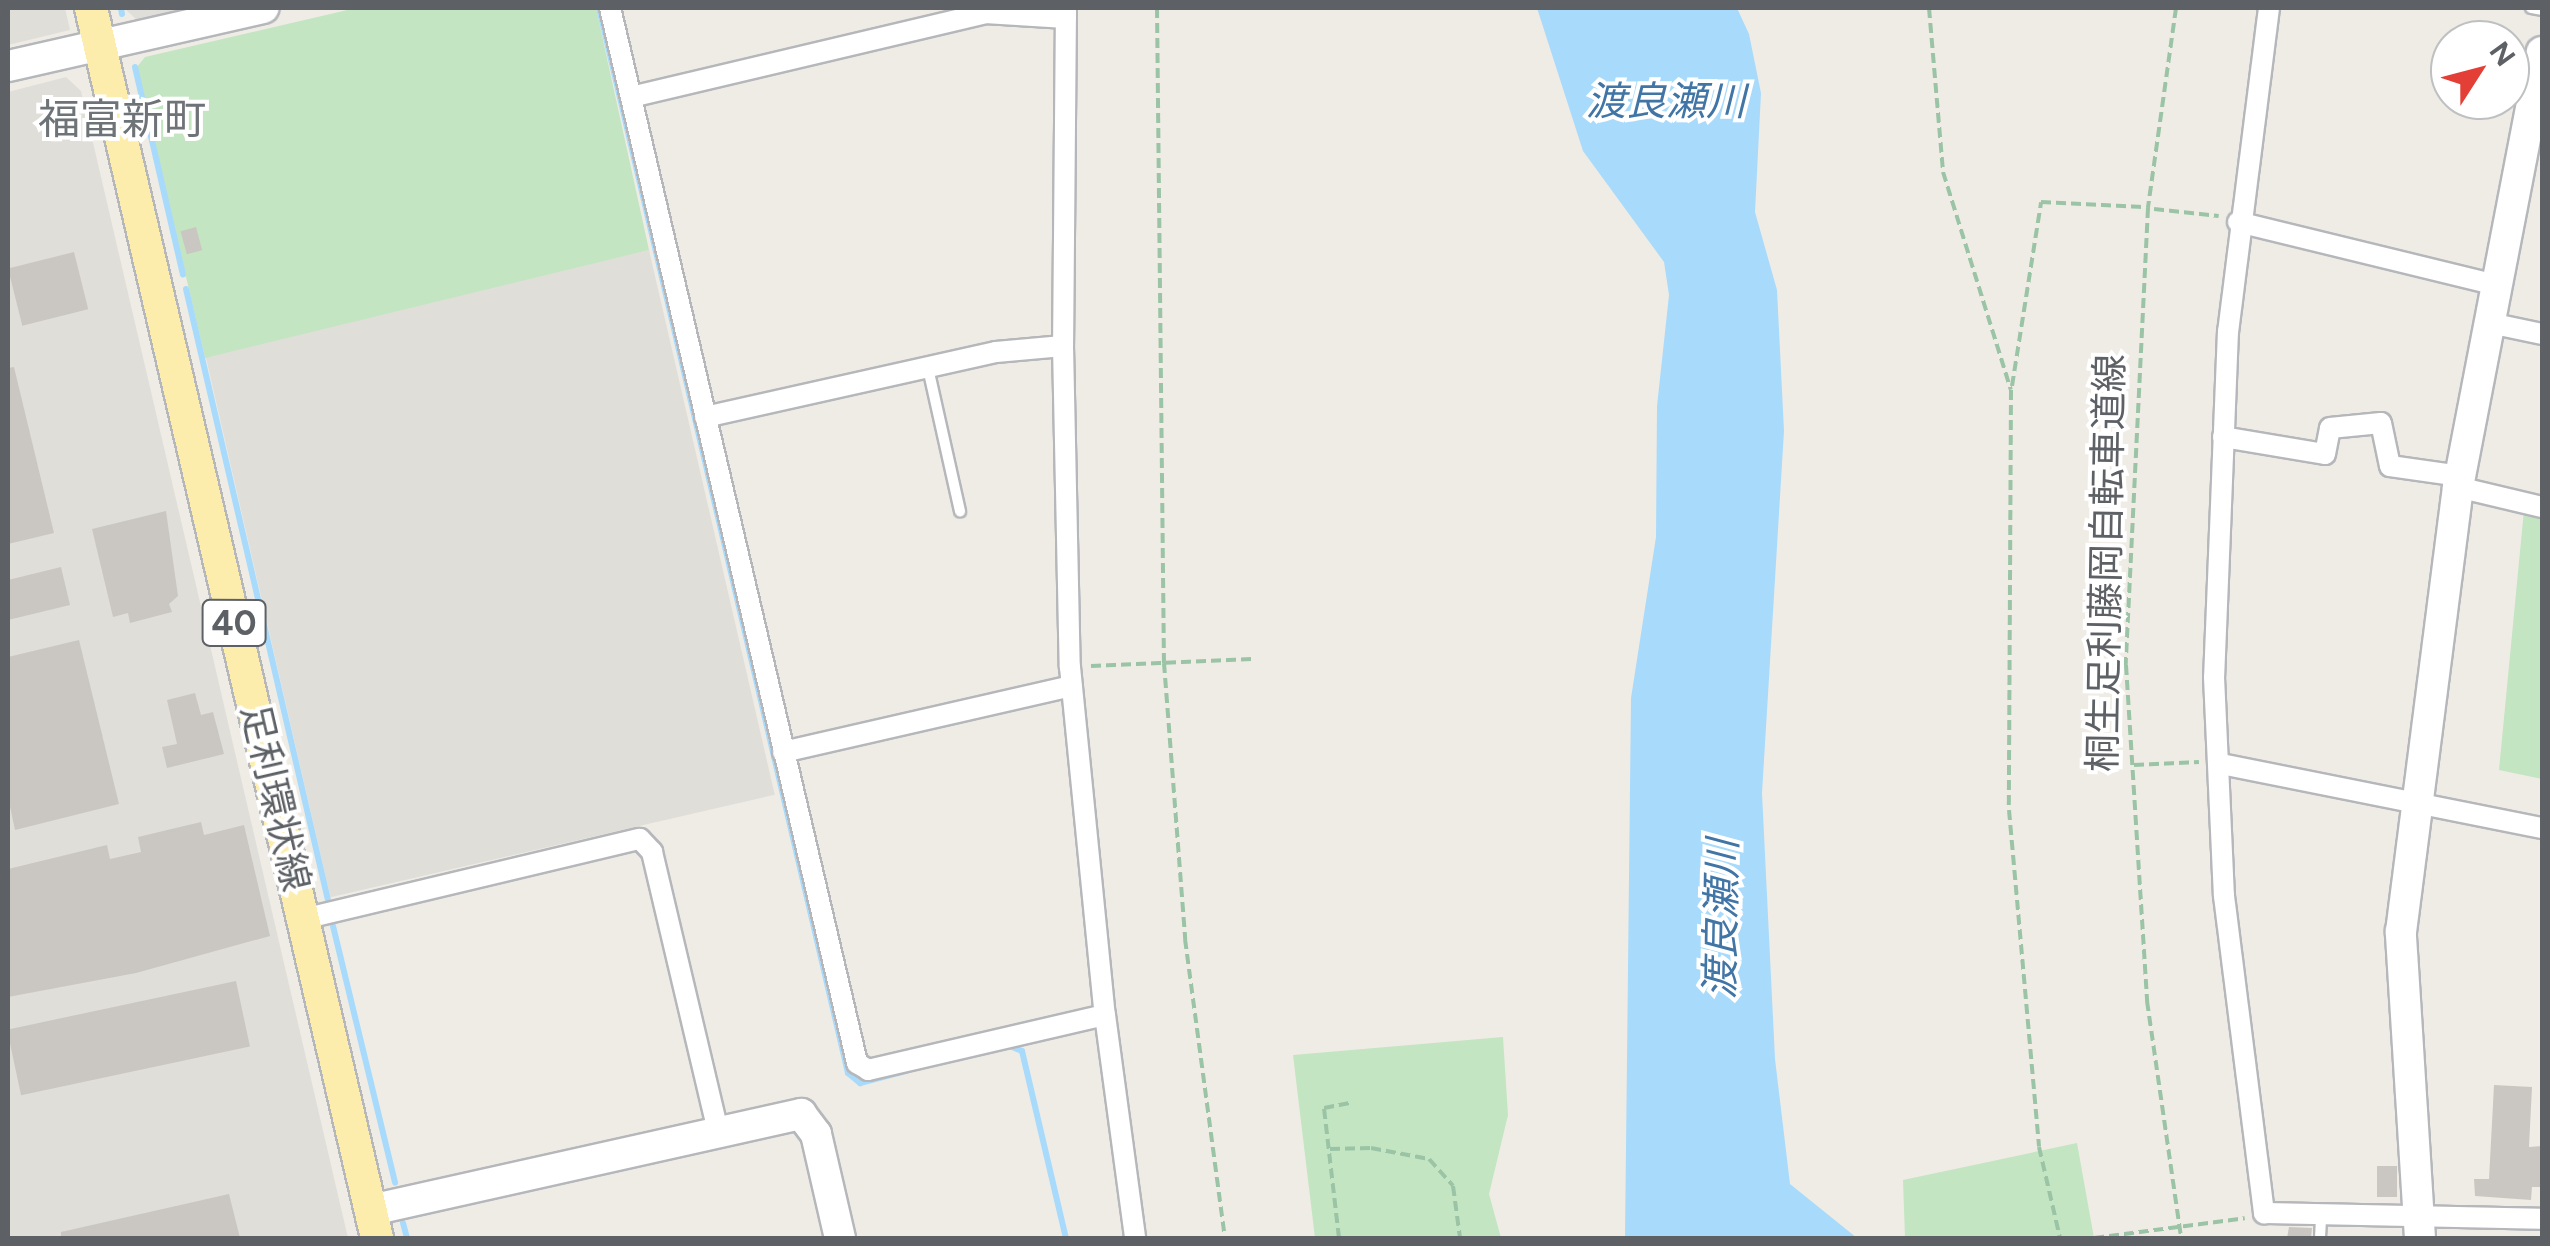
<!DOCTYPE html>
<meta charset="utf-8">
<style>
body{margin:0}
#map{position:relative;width:2550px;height:1246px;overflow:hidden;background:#efece5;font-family:Figtree,"Noto Sans JP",sans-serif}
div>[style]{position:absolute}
.industrial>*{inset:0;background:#e0ded9;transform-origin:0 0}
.green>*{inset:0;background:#c3e5c2}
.water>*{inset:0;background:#a8dafc}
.stream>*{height:6px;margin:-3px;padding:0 3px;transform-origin:3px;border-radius:3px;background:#a8dafc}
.building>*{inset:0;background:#cac7c2;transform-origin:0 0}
.path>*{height:4px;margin-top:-2px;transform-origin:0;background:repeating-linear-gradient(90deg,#9ac4a5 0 10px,transparent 0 15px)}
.roads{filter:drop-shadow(2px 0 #b5b7bb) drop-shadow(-2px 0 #b5b7bb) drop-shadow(0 2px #b5b7bb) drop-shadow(0 -2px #b5b7bb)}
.lane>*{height:10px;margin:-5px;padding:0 5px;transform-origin:5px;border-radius:5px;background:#fff}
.street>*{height:20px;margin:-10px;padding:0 10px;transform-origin:10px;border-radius:10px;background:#fff}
.secondary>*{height:30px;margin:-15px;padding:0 15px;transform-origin:15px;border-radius:15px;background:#fff}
.primary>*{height:32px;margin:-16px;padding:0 16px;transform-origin:16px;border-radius:16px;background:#fcedac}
span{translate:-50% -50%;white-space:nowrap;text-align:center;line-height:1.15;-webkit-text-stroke:8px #fff;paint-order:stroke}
.shield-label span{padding:2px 8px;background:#fff;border:2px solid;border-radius:8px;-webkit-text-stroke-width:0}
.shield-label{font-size:35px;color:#5d6165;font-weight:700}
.street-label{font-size:38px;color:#5d6165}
.water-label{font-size:40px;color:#4175a6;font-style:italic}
.quarter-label{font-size:42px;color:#6e7377}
.frame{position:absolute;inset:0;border:10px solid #5d6165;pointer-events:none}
.north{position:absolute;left:2430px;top:20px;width:100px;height:100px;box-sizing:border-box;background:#fff;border:2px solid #bec0c1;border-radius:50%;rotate:54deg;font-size:28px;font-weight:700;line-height:40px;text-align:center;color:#5d6165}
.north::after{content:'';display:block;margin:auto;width:35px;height:45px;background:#e33f36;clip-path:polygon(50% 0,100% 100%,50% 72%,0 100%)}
</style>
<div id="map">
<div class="industrial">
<i style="clip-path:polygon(8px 8px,65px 8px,70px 30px,8px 45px)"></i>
<i style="clip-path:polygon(124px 8px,186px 8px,137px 20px)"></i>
<i style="clip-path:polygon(66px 77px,81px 91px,348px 1238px,8px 1238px,8px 92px)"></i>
<i style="left:649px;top:250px;width:559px;height:456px;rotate:77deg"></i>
</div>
<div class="green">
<i style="clip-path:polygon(356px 8px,596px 8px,649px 250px,205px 358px,137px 67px,145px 57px)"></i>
<i style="clip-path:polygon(2524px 510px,2542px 515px,2542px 779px,2499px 770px)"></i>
<i style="clip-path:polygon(1503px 1037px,1508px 1115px,1489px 1194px,1501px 1238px,1315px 1238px,1293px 1055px)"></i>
<i style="clip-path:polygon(2077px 1143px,2094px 1238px,1905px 1238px,1903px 1180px)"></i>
</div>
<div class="water">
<i style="clip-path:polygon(1537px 8px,1737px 8px,1749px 34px,1761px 93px,1755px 212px,1777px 290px,1784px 431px,1762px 793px,1775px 1059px,1790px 1184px,1857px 1238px,1625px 1238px,1631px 698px,1656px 537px,1657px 406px,1669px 295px,1664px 262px,1583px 151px)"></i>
</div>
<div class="stream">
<i style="left:121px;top:8px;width:6px;rotate:81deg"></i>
<i style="left:599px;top:8px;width:1094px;rotate:76.84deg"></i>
<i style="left:848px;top:1073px;width:16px;rotate:40deg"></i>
<i style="left:860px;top:1083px;width:48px;rotate:-14.6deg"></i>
<i style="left:135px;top:67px;width:213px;rotate:77deg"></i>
<i style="left:186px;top:289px;width:627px;rotate:76.92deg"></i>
<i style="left:333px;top:926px;width:264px;rotate:76.4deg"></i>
<i style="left:1010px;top:1046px;width:13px;rotate:23deg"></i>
<i style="left:1022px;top:1051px;width:192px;rotate:76.8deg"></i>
<i style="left:403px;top:1223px;width:16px;rotate:75deg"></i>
</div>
<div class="building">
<i style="left:196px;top:227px;width:24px;height:16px;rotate:75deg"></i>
<i style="left:74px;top:252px;width:59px;height:68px;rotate:76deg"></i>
<i style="clip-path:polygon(14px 367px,54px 533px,8px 544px,8px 368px)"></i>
<i style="clip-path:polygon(166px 511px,178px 596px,169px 604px,172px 612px,130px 623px,128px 613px,113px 617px,92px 529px)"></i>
<i style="clip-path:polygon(61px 567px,70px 605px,8px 620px,8px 580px)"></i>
<i style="clip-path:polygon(79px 640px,119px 804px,15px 830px,8px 797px,8px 657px)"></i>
<i style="clip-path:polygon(195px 693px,201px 715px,213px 712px,224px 754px,167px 768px,162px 747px,177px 744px,167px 700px)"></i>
<i style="clip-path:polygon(201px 822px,204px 835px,244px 825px,270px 936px,136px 973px,8px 997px,8px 869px,107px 845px,110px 859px,141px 852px,138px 837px)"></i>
<i style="left:236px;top:981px;width:67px;height:234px;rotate:78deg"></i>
<i style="clip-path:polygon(2494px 1085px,2532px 1087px,2529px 1147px,2542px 1146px,2542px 1187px,2532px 1187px,2531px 1200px,2475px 1196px,2474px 1179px,2489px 1179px)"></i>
<i style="left:2377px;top:1166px;width:20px;height:31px"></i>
<i style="clip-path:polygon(229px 1194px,240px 1238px,61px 1238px,61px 1232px)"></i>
<i style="clip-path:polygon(2289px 1227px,2312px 1228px,2311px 1238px,2287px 1238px)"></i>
</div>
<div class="path">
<i style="left:1157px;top:8px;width:655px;rotate:89.39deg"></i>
<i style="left:1164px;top:663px;width:277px;rotate:85.6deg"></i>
<i style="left:1185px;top:939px;width:302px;rotate:82.4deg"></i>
<i style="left:1929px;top:8px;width:165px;rotate:85.1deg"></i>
<i style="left:1943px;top:172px;width:228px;rotate:72.7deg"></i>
<i style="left:2011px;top:390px;width:420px;rotate:90.3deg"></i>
<i style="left:2009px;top:810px;width:338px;rotate:84.9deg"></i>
<i style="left:2039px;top:1147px;width:93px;rotate:77deg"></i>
<i style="left:2176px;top:8px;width:202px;rotate:98deg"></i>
<i style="left:2148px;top:208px;width:458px;rotate:92.8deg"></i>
<i style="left:2126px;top:665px;width:337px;rotate:86.4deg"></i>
<i style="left:2147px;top:1001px;width:239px;rotate:81.8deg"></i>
<i style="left:2154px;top:209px;width:65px;rotate:6.1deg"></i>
<i style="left:2012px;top:386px;width:186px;rotate:-81deg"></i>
<i style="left:2041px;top:202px;width:102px;rotate:2.8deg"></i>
<i style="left:1091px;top:666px;width:161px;rotate:-2.5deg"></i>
<i style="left:2134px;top:765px;width:65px;rotate:-2.6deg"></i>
<i style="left:1330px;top:1149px;width:41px;rotate:-1.4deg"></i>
<i style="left:1371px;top:1148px;width:59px;rotate:10.7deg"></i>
<i style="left:1429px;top:1159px;width:36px;rotate:48deg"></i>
<i style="left:1453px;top:1186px;width:52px;rotate:82.3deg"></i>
<i style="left:1339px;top:1238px;width:131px;rotate:-96.6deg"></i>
<i style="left:1324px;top:1108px;width:26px;rotate:-11deg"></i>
<i style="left:2094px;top:1238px;width:152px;rotate:-7.5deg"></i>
</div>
<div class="roads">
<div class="lane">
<i style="left:2531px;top:8px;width:11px;rotate:10deg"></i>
<i style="left:928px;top:368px;width:147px;rotate:77.4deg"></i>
<i style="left:2320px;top:1238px;width:21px;rotate:-87deg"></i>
</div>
<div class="street">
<i style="left:610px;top:8px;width:1084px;rotate:76.82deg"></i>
<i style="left:857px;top:1063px;width:13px;rotate:32deg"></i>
<i style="left:868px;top:1070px;width:243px;rotate:-13.1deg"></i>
<i style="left:1066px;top:8px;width:338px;rotate:90.5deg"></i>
<i style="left:1063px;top:346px;width:321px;rotate:88.8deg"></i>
<i style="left:1070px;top:667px;width:350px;rotate:84.3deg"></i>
<i style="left:1105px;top:1015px;width:225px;rotate:82.3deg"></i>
<i style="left:2269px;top:8px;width:326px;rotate:97.2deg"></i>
<i style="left:2228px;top:331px;width:346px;rotate:92.3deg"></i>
<i style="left:2214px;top:677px;width:219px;rotate:87.4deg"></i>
<i style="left:2224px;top:896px;width:320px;rotate:82.8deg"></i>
<i style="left:2264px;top:1213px;width:278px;rotate:1.2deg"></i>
<i style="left:631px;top:97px;width:364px;rotate:-13.3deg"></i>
<i style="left:985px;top:13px;width:81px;rotate:3.5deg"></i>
<i style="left:2238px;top:222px;width:267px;rotate:13.7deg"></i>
<i style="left:2490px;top:323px;width:53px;rotate:11.9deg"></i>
<i style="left:705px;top:417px;width:298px;rotate:-12.6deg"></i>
<i style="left:996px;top:352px;width:67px;rotate:-5.1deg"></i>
<i style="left:2223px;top:437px;width:103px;rotate:9.5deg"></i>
<i style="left:2325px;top:454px;width:26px;rotate:-79deg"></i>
<i style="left:2330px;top:428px;width:51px;rotate:-5.6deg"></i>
<i style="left:2381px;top:423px;width:44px;rotate:78.2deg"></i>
<i style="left:2390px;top:466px;width:71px;rotate:8.1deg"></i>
<i style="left:2458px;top:487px;width:86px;rotate:13.4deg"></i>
<i style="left:783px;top:752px;width:296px;rotate:-12.9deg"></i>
<i style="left:2221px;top:764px;width:327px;rotate:11.3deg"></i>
<i style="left:303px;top:919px;width:346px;rotate:-13.4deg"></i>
<i style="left:640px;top:839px;width:18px;rotate:47deg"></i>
<i style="left:652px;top:852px;width:287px;rotate:76.7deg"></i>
</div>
<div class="secondary">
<i style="left:8px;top:66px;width:262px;rotate:-12.8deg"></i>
<i style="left:371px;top:1210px;width:441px;rotate:-12.6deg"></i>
<i style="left:801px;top:1114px;width:25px;rotate:53deg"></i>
<i style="left:816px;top:1134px;width:107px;rotate:77deg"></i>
<i style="left:2420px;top:1238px;width:307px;rotate:-93.6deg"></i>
<i style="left:2401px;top:932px;width:449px;rotate:-82.7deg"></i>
<i style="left:2458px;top:487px;width:443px;rotate:-79.1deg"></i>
</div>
<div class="primary">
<i style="left:91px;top:8px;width:1263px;rotate:76.91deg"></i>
</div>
</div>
<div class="shield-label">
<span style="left:234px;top:623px">40</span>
</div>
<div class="street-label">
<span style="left:2107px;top:563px;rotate:-89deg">桐生足利藤岡自転車道線</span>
<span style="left:275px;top:798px;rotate:77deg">足利環状線</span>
</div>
<div class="water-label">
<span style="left:1666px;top:101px">渡良瀬川</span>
<span style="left:1721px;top:919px;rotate:-89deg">渡良瀬川</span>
</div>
<div class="quarter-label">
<span style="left:122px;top:120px">福富新町</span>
</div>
<div class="frame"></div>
<div class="north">N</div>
</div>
